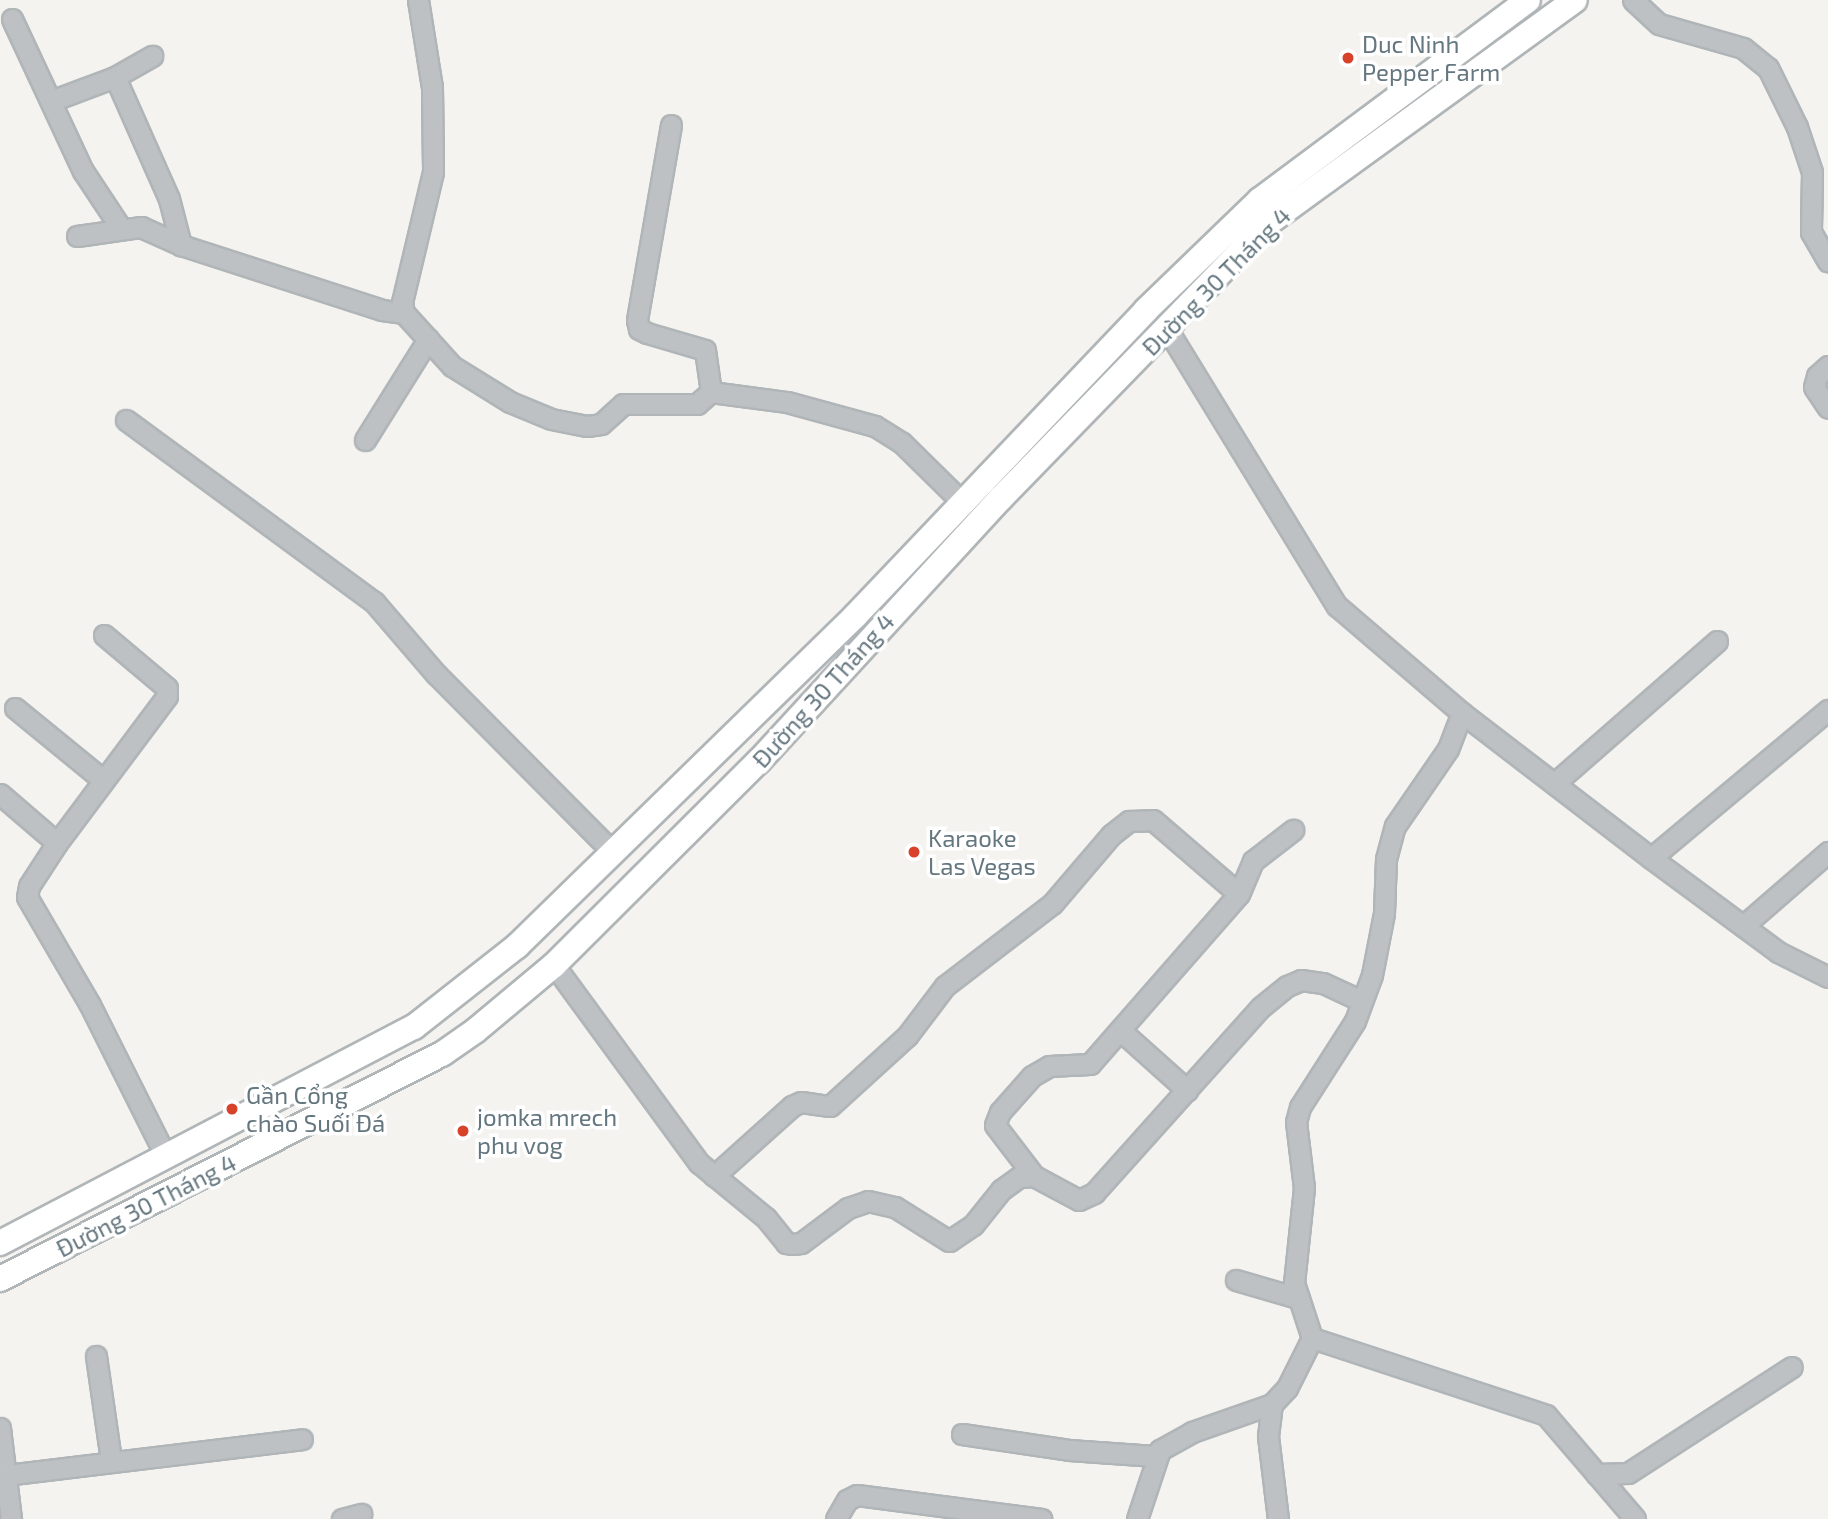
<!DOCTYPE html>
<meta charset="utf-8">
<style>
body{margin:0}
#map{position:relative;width:1828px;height:1519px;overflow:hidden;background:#f4f3f0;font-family:"Exo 2",sans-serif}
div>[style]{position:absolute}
.roads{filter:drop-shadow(2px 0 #b0b5b8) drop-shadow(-2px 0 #b0b5b8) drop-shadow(0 2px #b0b5b8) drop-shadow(0 -2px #b0b5b8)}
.minor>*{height:19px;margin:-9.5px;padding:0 9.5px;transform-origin:9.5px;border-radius:9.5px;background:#bdc1c4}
.major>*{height:24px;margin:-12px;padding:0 12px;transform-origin:12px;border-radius:12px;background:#fff}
.dots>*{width:19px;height:19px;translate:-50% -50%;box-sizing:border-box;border:4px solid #fff;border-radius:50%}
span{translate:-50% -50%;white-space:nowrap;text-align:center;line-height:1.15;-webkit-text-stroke:7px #fff;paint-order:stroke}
.poi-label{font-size:24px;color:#64767f}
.left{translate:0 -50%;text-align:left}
.street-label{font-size:24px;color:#64767f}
</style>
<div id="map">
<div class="roads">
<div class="minor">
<i style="left:418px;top:0;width:88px;rotate:80.9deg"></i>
<i style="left:432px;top:87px;width:85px;rotate:89.3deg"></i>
<i style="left:433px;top:172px;width:134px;rotate:103.4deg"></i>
<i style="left:402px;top:302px;width:11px;rotate:80deg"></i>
<i style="left:404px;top:313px;width:72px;rotate:47.8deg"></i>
<i style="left:452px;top:366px;width:68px;rotate:31.8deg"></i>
<i style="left:510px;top:402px;width:44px;rotate:22.5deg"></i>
<i style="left:551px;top:419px;width:37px;rotate:11deg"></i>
<i style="left:587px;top:426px;width:14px;rotate:-8deg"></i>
<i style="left:601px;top:424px;width:30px;rotate:-42deg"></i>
<i style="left:623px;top:404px;width:74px"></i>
<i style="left:697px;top:404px;width:18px;rotate:-41deg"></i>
<i style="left:711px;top:392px;width:77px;rotate:7.5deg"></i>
<i style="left:787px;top:402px;width:91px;rotate:15.3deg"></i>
<i style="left:875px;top:426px;width:32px;rotate:32deg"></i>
<i style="left:902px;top:443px;width:86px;rotate:44.5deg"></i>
<i style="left:1633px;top:0;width:35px;rotate:43deg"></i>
<i style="left:1659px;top:24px;width:87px;rotate:15.9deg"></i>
<i style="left:1743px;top:48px;width:32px;rotate:39deg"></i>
<i style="left:1768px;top:68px;width:66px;rotate:63.8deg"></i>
<i style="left:1797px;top:127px;width:47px;rotate:71.6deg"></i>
<i style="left:1812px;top:172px;width:60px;rotate:91deg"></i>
<i style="left:1811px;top:232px;width:34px;rotate:60deg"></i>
<i style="left:12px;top:19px;width:168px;rotate:65deg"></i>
<i style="left:83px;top:171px;width:67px;rotate:56.5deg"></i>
<i style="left:115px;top:77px;width:133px;rotate:66.1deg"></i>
<i style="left:169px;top:199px;width:48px;rotate:75.4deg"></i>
<i style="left:51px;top:101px;width:68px;rotate:-20.6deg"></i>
<i style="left:115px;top:77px;width:43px;rotate:-29.6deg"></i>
<i style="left:671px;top:125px;width:198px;rotate:99.9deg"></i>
<i style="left:637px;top:320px;width:9px;rotate:77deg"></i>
<i style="left:639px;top:329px;width:9px;rotate:27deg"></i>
<i style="left:647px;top:333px;width:60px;rotate:16.3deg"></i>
<i style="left:705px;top:350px;width:42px;rotate:81.9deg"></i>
<i style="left:77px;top:236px;width:65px;rotate:-8deg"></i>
<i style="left:141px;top:227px;width:44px;rotate:24.2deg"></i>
<i style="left:181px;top:245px;width:211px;rotate:17.9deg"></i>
<i style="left:382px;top:310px;width:22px;rotate:8deg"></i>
<i style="left:1167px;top:329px;width:325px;rotate:58.5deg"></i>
<i style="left:1337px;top:606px;width:165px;rotate:40.6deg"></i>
<i style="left:1462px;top:713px;width:238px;rotate:37.5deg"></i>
<i style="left:1651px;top:858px;width:158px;rotate:36.5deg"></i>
<i style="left:1778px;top:952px;width:56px;rotate:26.6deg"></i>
<i style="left:1828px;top:366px;width:15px;rotate:138deg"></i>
<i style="left:1817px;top:376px;width:11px;rotate:105deg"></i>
<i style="left:1814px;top:387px;width:25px;rotate:56deg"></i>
<i style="left:126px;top:420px;width:308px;rotate:36.3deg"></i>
<i style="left:374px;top:602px;width:95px;rotate:49.3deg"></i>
<i style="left:436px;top:674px;width:251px;rotate:45.2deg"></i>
<i style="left:365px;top:440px;width:119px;rotate:-58deg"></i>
<i style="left:104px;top:635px;width:82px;rotate:40.1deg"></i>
<i style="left:167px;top:688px;width:8px;rotate:90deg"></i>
<i style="left:167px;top:696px;width:184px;rotate:126.8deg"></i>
<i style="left:57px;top:843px;width:51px;rotate:123.1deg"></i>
<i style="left:29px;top:886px;width:11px;rotate:100deg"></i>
<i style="left:27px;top:897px;width:125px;rotate:59.7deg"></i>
<i style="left:90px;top:1005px;width:165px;rotate:63.4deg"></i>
<i style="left:15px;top:708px;width:114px;rotate:39.3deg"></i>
<i style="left:1556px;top:782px;width:214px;rotate:-41.2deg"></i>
<i style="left:0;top:794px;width:75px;rotate:40.7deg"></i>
<i style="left:1651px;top:858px;width:231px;rotate:-39.9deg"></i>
<i style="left:1743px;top:926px;width:113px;rotate:-41deg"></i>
<i style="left:554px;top:965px;width:245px;rotate:53.8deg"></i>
<i style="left:699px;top:1163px;width:87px;rotate:39.4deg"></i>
<i style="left:766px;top:1218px;width:32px;rotate:51deg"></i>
<i style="left:786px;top:1243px;width:7px;rotate:8deg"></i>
<i style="left:793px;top:1244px;width:8px;rotate:-7deg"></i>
<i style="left:801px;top:1243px;width:59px;rotate:-36.7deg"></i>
<i style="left:848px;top:1208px;width:21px;rotate:-19deg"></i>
<i style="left:868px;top:1201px;width:28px;rotate:13deg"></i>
<i style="left:895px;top:1207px;width:64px;rotate:32.2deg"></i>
<i style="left:949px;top:1241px;width:29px;rotate:-34deg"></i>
<i style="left:973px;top:1225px;width:45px;rotate:-51.3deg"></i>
<i style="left:1001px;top:1190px;width:22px;rotate:-36deg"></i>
<i style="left:1019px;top:1177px;width:15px;rotate:-4deg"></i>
<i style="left:1034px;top:1176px;width:51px;rotate:28.1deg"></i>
<i style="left:1079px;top:1200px;width:17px;rotate:-25deg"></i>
<i style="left:1094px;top:1193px;width:250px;rotate:-48.1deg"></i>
<i style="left:1261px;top:1007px;width:33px;rotate:-39deg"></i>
<i style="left:1287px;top:986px;width:15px;rotate:-23deg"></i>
<i style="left:1301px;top:980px;width:22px;rotate:8deg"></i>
<i style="left:1323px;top:983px;width:43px;rotate:24.8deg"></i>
<i style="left:1121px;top:1031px;width:89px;rotate:41.8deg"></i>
<i style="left:714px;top:1176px;width:105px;rotate:-41.9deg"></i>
<i style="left:792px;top:1106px;width:10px;rotate:-24deg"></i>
<i style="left:801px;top:1102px;width:29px;rotate:8deg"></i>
<i style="left:830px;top:1106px;width:104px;rotate:-42.3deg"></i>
<i style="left:907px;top:1036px;width:63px;rotate:-52.8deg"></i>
<i style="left:945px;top:986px;width:135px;rotate:-37.5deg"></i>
<i style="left:1052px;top:904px;width:91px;rotate:-49.5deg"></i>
<i style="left:1111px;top:835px;width:23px;rotate:-38deg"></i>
<i style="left:1129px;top:821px;width:24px;rotate:-2deg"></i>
<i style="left:1153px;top:820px;width:113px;rotate:40.7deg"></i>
<i style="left:1034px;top:1176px;width:64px;rotate:-127.4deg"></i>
<i style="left:995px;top:1125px;width:14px;rotate:-69deg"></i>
<i style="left:1000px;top:1112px;width:48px;rotate:-48.4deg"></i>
<i style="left:1032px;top:1076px;width:20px;rotate:-30deg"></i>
<i style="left:1049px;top:1066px;width:41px;rotate:-2.8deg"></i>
<i style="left:1090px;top:1064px;width:226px;rotate:-48.8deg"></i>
<i style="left:1239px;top:894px;width:36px;rotate:-67deg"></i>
<i style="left:1253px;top:861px;width:51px;rotate:-37.8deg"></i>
<i style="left:1236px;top:1280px;width:65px;rotate:16.2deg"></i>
<i style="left:1312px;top:1338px;width:246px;rotate:18.2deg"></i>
<i style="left:1546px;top:1415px;width:137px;rotate:49.4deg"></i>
<i style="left:96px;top:1356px;width:105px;rotate:81.8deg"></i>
<i style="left:0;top:1428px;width:92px;rotate:83.1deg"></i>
<i style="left:962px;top:1434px;width:108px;rotate:8.5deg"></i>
<i style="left:1069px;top:1450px;width:86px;rotate:4deg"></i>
<i style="left:1596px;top:1474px;width:32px;rotate:-2deg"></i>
<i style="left:1628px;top:1473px;width:195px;rotate:-32.9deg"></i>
<i style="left:6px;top:1475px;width:298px;rotate:-6.9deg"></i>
<i style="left:342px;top:1519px;width:20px;rotate:-15deg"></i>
<i style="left:836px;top:1519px;width:22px;rotate:-60deg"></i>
<i style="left:847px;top:1500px;width:11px;rotate:-27deg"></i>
<i style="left:857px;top:1495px;width:186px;rotate:7.4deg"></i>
<i style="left:1137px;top:1519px;width:73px;rotate:-71.6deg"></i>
<i style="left:1160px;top:1450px;width:37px;rotate:-29deg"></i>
<i style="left:1192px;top:1432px;width:85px;rotate:-19.3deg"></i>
<i style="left:1278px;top:1519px;width:84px;rotate:-96.9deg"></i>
<i style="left:1268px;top:1436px;width:32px;rotate:-83deg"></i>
<i style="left:1272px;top:1404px;width:22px;rotate:-47deg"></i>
<i style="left:1287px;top:1388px;width:56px;rotate:-63.4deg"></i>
<i style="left:1312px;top:1338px;width:58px;rotate:-108.1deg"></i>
<i style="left:1294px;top:1283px;width:96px;rotate:-84deg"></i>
<i style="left:1304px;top:1188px;width:66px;rotate:-96.9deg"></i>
<i style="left:1296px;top:1122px;width:16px;rotate:-75deg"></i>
<i style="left:1300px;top:1107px;width:102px;rotate:-57.4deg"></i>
<i style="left:1355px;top:1021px;width:49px;rotate:-69.7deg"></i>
<i style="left:1372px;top:975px;width:63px;rotate:-79deg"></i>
<i style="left:1384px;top:913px;width:54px;rotate:-87.9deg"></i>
<i style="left:1386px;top:859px;width:34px;rotate:-75deg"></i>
<i style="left:1395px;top:826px;width:93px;rotate:-55.5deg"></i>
<i style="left:1448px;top:749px;width:39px;rotate:-69deg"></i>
</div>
<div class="major">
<i style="left:0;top:1243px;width:467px;rotate:-27.6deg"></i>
<i style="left:414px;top:1027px;width:131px;rotate:-38.2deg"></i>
<i style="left:517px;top:946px;width:472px;rotate:-44.3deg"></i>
<i style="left:855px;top:616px;width:422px;rotate:-46.4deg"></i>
<i style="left:1146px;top:310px;width:158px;rotate:-44deg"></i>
<i style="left:1260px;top:200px;width:334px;rotate:-36.7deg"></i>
<i style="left:0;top:1279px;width:496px;rotate:-27deg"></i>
<i style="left:442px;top:1054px;width:40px;rotate:-34.9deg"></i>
<i style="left:475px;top:1031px;width:103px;rotate:-39.9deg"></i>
<i style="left:554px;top:965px;width:289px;rotate:-44.9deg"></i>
<i style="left:759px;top:761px;width:357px;rotate:-47.4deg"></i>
<i style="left:1001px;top:498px;width:383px;rotate:-45.8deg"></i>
<i style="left:1268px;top:223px;width:379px;rotate:-36deg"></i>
</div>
</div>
<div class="dots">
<i style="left:1348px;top:58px;background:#d9422a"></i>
<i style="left:914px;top:852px;background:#d9422a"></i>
<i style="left:232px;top:1109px;background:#d9422a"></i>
<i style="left:463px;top:1131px;background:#d9422a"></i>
</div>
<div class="poi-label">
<span class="left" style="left:1362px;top:58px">Duc Ninh<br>Pepper Farm</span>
<span class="left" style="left:928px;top:852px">Karaoke<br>Las Vegas</span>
<span class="left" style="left:246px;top:1109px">Gần Cổng<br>chào Suối Đá</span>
<span class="left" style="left:477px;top:1131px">jomka mrech<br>phu vog</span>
</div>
<div class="street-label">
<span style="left:1216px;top:281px;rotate:-45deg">Đường 30 Tháng 4</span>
<span style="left:823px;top:690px;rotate:-48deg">Đường 30 Tháng 4</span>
<span style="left:146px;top:1205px;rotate:-27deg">Đường 30 Tháng 4</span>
</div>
</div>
